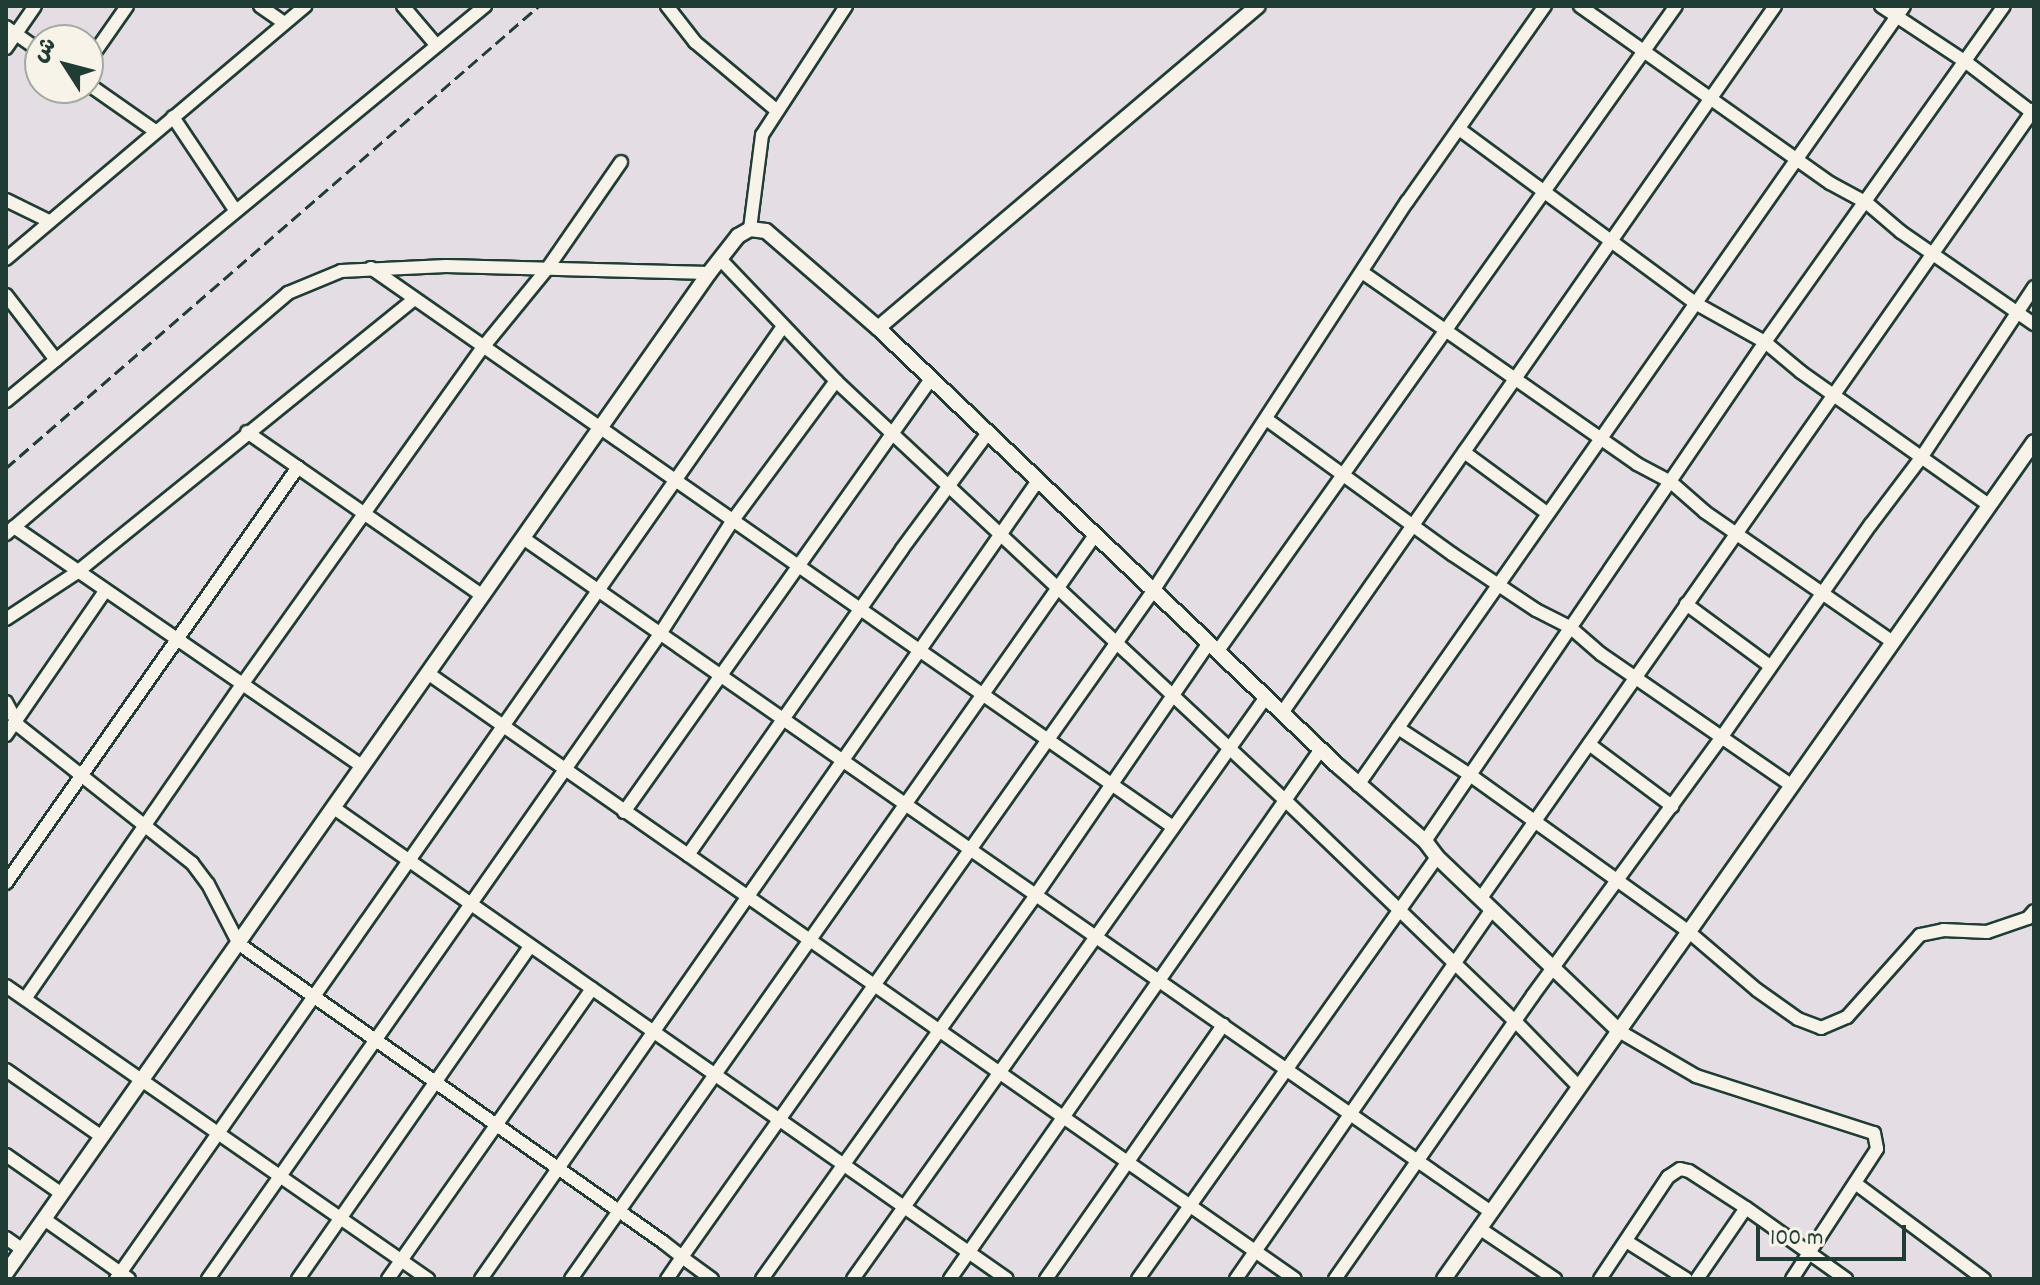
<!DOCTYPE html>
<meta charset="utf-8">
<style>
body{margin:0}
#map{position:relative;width:2040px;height:1285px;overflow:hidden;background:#e5dde4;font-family:Dekko,"Playpen Sans Arabic",sans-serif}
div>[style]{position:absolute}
.roads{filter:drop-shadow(2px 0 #1f3d34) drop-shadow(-2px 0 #1f3d34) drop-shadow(0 2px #1f3d34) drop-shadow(0 -2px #1f3d34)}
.minor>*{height:12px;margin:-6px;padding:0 6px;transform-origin:6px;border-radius:6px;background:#f7f3e8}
.tertiary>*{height:14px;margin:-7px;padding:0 7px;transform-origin:7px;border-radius:7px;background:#f7f3e8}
.rail>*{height:3px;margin-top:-1.5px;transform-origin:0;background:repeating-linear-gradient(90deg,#1f3d34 0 12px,transparent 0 18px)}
span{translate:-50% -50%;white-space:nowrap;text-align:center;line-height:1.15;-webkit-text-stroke:8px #f7f3e8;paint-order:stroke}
.frame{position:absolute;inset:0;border:8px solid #1f3d34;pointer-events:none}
.north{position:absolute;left:24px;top:24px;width:80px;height:80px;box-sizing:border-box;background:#f7f3e8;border:2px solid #a1aaa0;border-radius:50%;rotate:306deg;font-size:22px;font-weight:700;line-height:32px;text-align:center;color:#1f3d34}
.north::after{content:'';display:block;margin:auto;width:28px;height:36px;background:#1f3d34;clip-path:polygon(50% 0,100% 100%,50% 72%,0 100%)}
.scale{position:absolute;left:1756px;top:1225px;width:150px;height:36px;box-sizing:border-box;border:4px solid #1f3d34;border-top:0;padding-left:10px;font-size:24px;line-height:28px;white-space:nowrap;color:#1f3d34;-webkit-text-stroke:6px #f7f3e8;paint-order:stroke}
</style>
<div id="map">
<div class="roads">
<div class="minor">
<i style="left:260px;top:6px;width:29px;rotate:35deg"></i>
<i style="left:403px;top:6px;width:52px;rotate:49.6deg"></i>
<i style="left:667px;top:6px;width:46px;rotate:52.1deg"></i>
<i style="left:695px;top:42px;width:106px;rotate:40deg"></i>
<i style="left:1580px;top:6px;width:306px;rotate:35.3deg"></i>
<i style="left:1830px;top:183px;width:42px;rotate:28.4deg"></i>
<i style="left:1867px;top:203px;width:45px;rotate:40.5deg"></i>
<i style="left:1901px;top:232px;width:162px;rotate:34.7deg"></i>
<i style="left:1881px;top:6px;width:102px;rotate:33.4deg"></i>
<i style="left:1966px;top:62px;width:86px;rotate:37.4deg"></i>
<i style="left:6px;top:27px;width:42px;rotate:35.2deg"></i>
<i style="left:6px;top:48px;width:51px;rotate:-55.4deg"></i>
<i style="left:88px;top:62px;width:68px;rotate:-55.1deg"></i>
<i style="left:88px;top:84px;width:82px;rotate:35deg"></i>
<i style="left:173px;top:117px;width:112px;rotate:56.3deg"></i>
<i style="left:1459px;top:129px;width:293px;rotate:36.4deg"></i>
<i style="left:1695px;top:303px;width:80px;rotate:29.1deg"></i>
<i style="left:1765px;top:342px;width:47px;rotate:39.8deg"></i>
<i style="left:1801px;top:372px;width:230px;rotate:35.3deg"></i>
<i style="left:6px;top:200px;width:48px;rotate:26deg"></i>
<i style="left:750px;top:229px;width:95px;rotate:-82.7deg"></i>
<i style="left:762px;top:135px;width:154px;rotate:-56.9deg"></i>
<i style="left:6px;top:259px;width:392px;rotate:-40.2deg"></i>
<i style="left:720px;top:259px;width:168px;rotate:46.4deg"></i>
<i style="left:836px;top:381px;width:616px;rotate:43.03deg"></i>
<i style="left:1286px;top:801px;width:318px;rotate:43.9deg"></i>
<i style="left:1515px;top:1021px;width:91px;rotate:45.9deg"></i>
<i style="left:371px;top:268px;width:978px;rotate:34.88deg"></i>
<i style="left:1362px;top:272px;width:335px;rotate:34.9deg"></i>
<i style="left:1637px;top:464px;width:40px;rotate:28deg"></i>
<i style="left:1672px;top:483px;width:44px;rotate:41.3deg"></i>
<i style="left:1705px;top:512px;width:229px;rotate:34.7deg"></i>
<i style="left:6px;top:295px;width:82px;rotate:52.4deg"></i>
<i style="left:6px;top:401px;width:621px;rotate:-39.51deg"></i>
<i style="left:1266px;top:419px;width:230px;rotate:36deg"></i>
<i style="left:1452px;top:554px;width:101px;rotate:33.7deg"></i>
<i style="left:1536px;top:610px;width:39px;rotate:27deg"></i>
<i style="left:1571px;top:628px;width:40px;rotate:41deg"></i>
<i style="left:1601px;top:654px;width:232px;rotate:34.6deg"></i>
<i style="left:247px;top:432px;width:287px;rotate:34.8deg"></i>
<i style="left:1464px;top:452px;width:103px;rotate:36.3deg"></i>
<i style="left:14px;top:527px;width:422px;rotate:34.5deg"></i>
<i style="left:6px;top:534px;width:371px;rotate:-40.5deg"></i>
<i style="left:288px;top:293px;width:57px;rotate:-22.5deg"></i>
<i style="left:341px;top:271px;width:105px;rotate:-2.7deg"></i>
<i style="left:446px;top:266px;width:263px;rotate:1.5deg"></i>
<i style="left:523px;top:538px;width:1180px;rotate:34.85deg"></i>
<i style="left:1686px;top:604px;width:104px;rotate:36.4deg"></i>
<i style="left:6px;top:619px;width:84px;rotate:-33.3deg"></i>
<i style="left:76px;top:573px;width:434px;rotate:-39deg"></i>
<i style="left:1217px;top:652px;width:792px;rotate:-54.61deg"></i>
<i style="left:429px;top:674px;width:1056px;rotate:34.94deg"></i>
<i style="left:6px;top:702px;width:27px;rotate:62deg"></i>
<i style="left:19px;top:726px;width:221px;rotate:38.4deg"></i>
<i style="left:192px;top:863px;width:26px;rotate:53deg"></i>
<i style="left:208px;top:884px;width:68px;rotate:62.7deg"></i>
<i style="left:239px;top:944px;width:518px;rotate:35.1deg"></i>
<i style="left:663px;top:1242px;width:24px;rotate:38deg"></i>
<i style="left:682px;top:1257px;width:27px;rotate:124deg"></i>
<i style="left:1282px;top:713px;width:862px;rotate:-55.11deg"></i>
<i style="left:1398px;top:728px;width:86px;rotate:33.1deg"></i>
<i style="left:1470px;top:775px;width:269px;rotate:35.6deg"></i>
<i style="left:1689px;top:932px;width:89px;rotate:40.5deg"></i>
<i style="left:1757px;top:990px;width:50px;rotate:35.3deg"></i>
<i style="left:1798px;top:1019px;width:25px;rotate:21deg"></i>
<i style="left:1821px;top:1028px;width:28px;rotate:-23deg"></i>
<i style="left:1847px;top:1017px;width:110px;rotate:-48.3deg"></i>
<i style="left:1920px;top:935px;width:24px;rotate:-12deg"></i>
<i style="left:1943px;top:930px;width:44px;rotate:2.6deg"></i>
<i style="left:1987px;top:932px;width:43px;rotate:-18.9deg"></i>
<i style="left:2028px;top:918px;width:9px;rotate:-49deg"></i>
<i style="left:6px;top:735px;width:175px;rotate:-55.5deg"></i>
<i style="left:1589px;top:744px;width:104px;rotate:36.8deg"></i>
<i style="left:1358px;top:785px;width:951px;rotate:-54.97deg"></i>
<i style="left:334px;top:808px;width:821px;rotate:34.99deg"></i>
<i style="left:624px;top:812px;width:531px;rotate:-54.66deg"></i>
<i style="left:1425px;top:841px;width:604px;rotate:-55.73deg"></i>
<i style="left:1765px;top:342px;width:412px;rotate:-54.6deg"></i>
<i style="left:688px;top:855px;width:373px;rotate:-55deg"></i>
<i style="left:902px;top:549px;width:143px;rotate:-53.5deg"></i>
<i style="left:6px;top:883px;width:508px;rotate:-54.93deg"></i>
<i style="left:1481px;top:898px;width:963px;rotate:-54.97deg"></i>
<i style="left:6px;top:986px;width:514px;rotate:34.77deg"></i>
<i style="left:25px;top:999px;width:385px;rotate:-55.4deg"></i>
<i style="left:244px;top:682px;width:413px;rotate:-54.5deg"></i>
<i style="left:484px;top:346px;width:99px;rotate:-50.7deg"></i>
<i style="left:547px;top:269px;width:130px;rotate:-55.3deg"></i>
<i style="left:1619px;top:1031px;width:89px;rotate:30.3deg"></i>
<i style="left:1696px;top:1076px;width:187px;rotate:17.8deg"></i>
<i style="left:1874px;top:1133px;width:16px;rotate:79deg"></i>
<i style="left:1877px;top:1149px;width:155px;rotate:123.2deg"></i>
<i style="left:6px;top:1070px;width:117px;rotate:34.9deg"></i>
<i style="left:6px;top:1155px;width:68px;rotate:34.9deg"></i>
<i style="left:1855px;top:1183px;width:161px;rotate:36.7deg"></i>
<i style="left:44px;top:1219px;width:104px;rotate:35.2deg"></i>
<i style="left:1479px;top:1228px;width:92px;rotate:33.9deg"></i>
<i style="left:6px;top:1238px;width:19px;rotate:35deg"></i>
<i style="left:1626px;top:1241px;width:71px;rotate:32.3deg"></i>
<i style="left:116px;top:1279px;width:1161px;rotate:-55deg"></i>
<i style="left:208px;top:1279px;width:788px;rotate:-54.98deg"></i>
<i style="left:660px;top:634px;width:135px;rotate:-57.4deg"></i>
<i style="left:733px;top:520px;width:173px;rotate:-53.5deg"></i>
<i style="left:298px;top:1279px;width:405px;rotate:-55.1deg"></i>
<i style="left:388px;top:1279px;width:355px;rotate:-54.9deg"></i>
<i style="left:481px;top:1279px;width:972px;rotate:-55.1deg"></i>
<i style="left:571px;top:1279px;width:910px;rotate:-54.84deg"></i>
<i style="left:712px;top:1279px;width:37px;rotate:-144deg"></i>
<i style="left:682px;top:1257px;width:816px;rotate:-54.73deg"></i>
<i style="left:1153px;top:591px;width:465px;rotate:-56.9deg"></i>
<i style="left:1407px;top:202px;width:240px;rotate:-54.9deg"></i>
<i style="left:762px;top:1279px;width:470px;rotate:-54.5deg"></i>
<i style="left:1035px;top:896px;width:306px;rotate:-55.5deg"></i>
<i style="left:853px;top:1279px;width:714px;rotate:-54.64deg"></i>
<i style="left:950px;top:1279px;width:647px;rotate:-55.01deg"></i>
<i style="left:1046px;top:1279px;width:310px;rotate:-55.1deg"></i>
<i style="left:1138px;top:1279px;width:517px;rotate:-54.68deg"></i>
<i style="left:1236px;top:1279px;width:450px;rotate:-55.3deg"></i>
<i style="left:1335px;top:1279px;width:346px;rotate:-55.1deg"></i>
<i style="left:1533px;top:995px;width:318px;rotate:-53.8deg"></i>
<i style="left:1721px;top:738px;width:261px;rotate:-55deg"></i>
<i style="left:1871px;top:524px;width:83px;rotate:-52.9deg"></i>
<i style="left:1921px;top:458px;width:205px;rotate:-56.5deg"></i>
<i style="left:1600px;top:1279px;width:123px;rotate:-56.3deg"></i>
<i style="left:1668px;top:1177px;width:14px;rotate:-34deg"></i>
<i style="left:1680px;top:1169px;width:9px;rotate:13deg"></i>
<i style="left:1689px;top:1171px;width:68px;rotate:33deg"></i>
<i style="left:1746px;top:1208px;width:123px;rotate:35.4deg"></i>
<i style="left:1697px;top:1279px;width:86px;rotate:-55.4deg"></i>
</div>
<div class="tertiary">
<i style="left:878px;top:328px;width:498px;rotate:-40.3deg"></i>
<i style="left:6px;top:1273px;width:1222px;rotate:-54.89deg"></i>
<i style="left:709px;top:273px;width:47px;rotate:-51.9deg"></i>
<i style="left:738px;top:236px;width:14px;rotate:-30deg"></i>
<i style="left:750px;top:229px;width:16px;rotate:7deg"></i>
<i style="left:766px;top:231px;width:148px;rotate:40.9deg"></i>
<i style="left:878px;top:328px;width:635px;rotate:43.6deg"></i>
<i style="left:1338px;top:766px;width:115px;rotate:40.8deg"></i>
<i style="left:1425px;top:841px;width:20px;rotate:53deg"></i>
<i style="left:1437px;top:857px;width:252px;rotate:43.7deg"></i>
<i style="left:1444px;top:1279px;width:1024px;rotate:-54.82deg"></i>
</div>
</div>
<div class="rail">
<i style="left:6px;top:468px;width:705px;rotate:-40.92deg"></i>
</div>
<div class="frame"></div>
<div class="north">ش</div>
<div class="scale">100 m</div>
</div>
